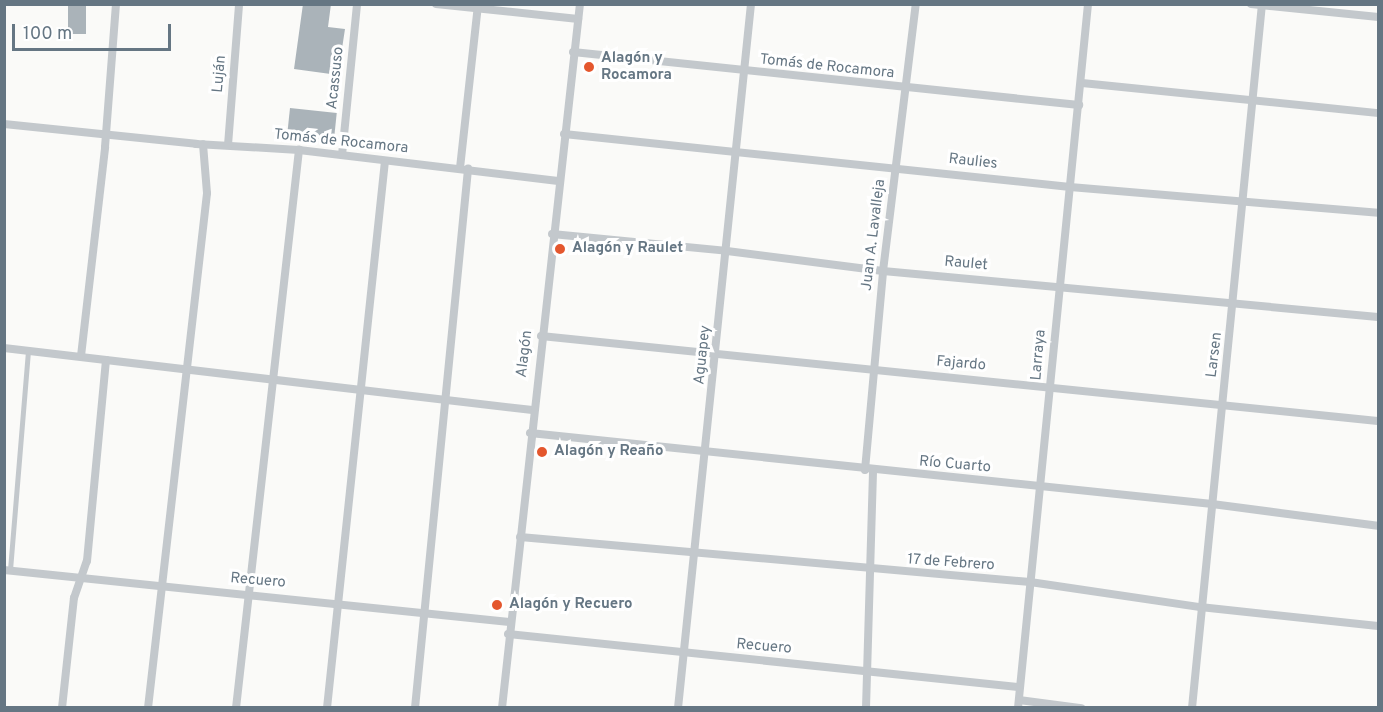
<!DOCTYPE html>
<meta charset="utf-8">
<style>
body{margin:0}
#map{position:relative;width:1383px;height:712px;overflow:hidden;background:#fafaf8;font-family:Overpass,sans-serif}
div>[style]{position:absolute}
.building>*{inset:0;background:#aab3b9;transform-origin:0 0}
.service>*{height:4.5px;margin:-2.25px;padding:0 2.25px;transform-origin:2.25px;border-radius:2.25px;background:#c3c8cc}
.minor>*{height:8px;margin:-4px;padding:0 4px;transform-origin:4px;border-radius:4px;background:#c3c8cc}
.dots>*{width:16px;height:16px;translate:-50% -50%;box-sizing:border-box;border:3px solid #fff;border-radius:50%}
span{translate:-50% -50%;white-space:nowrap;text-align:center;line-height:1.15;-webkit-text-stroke:6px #fff;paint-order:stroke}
.poi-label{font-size:15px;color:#657683;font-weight:700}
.left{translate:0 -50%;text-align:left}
.street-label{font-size:15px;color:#657683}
.frame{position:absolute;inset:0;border:6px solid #657683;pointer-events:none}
.scale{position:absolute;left:12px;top:24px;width:159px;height:27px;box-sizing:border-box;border:3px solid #657683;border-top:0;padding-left:8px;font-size:18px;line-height:21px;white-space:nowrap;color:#657683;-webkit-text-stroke:4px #fff;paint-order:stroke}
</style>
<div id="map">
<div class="building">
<i style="left:68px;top:4px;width:18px;height:30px"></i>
<i style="clip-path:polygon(303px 4px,331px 4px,328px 27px,345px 29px,338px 75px,294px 69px)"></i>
<i style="left:290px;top:108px;width:47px;height:31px;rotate:6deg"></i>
</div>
<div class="service">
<i style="left:10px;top:570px;width:220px;rotate:-85.3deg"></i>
</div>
<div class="minor">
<i style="left:436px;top:4px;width:143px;rotate:6deg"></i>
<i style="left:1251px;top:4px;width:128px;rotate:5.8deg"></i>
<i style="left:573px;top:52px;width:509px;rotate:5.98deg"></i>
<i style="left:1082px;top:83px;width:298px;rotate:5.8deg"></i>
<i style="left:4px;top:124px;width:193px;rotate:5.9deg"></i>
<i style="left:196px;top:144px;width:103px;rotate:3.3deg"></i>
<i style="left:299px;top:150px;width:261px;rotate:6.8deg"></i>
<i style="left:564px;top:134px;width:509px;rotate:5.98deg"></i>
<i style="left:1070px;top:187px;width:309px;rotate:4.8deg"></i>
<i style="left:228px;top:145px;width:141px;rotate:-85.5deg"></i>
<i style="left:342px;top:155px;width:152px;rotate:-84.3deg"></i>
<i style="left:460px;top:168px;width:165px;rotate:-83.7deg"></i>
<i style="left:552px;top:234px;width:176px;rotate:5.5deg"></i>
<i style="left:727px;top:251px;width:157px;rotate:7.3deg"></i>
<i style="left:883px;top:271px;width:497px;rotate:5.3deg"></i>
<i style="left:541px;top:336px;width:841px;rotate:5.8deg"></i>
<i style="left:4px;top:348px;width:532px;rotate:6.7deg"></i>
<i style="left:81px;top:356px;width:210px;rotate:-83.4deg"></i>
<i style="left:105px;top:147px;width:143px;rotate:-85.6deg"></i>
<i style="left:530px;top:433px;width:686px;rotate:5.94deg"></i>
<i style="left:1212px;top:504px;width:167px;rotate:7.5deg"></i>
<i style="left:865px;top:470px;width:200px;rotate:-84.8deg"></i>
<i style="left:883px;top:271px;width:269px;rotate:-83deg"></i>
<i style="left:520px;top:537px;width:512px;rotate:5.04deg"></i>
<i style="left:1030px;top:582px;width:172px;rotate:8.4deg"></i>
<i style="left:1200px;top:607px;width:179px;rotate:6.1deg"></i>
<i style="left:4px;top:570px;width:508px;rotate:5.88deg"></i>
<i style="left:508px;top:634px;width:513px;rotate:5.93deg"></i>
<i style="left:1019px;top:700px;width:63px;rotate:7.4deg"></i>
<i style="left:62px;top:708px;width:111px;rotate:-83.8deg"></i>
<i style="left:74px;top:598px;width:39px;rotate:-71deg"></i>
<i style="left:87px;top:561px;width:202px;rotate:-84.6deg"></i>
<i style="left:148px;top:708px;width:518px;rotate:-83.46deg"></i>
<i style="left:207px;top:193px;width:49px;rotate:-94.7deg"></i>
<i style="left:236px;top:708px;width:562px;rotate:-83.56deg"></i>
<i style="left:327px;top:708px;width:550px;rotate:-83.95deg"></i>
<i style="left:415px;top:708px;width:542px;rotate:-84.38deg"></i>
<i style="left:502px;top:708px;width:708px;rotate:-83.68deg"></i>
<i style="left:678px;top:708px;width:708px;rotate:-84.08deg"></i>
<i style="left:866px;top:708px;width:236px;rotate:-88.3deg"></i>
<i style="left:1018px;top:708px;width:707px;rotate:-84.32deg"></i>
<i style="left:1192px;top:708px;width:707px;rotate:-84.32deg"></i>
</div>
<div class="dots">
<i style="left:589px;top:67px;background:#e4572e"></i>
<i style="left:560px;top:249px;background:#e4572e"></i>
<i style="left:542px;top:452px;background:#e4572e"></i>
<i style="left:497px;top:605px;background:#e4572e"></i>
</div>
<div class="poi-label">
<span class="left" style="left:601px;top:67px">Alagón y<br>Rocamora</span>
<span class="left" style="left:572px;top:249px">Alagón y Raulet</span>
<span class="left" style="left:554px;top:452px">Alagón y Reaño</span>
<span class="left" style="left:509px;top:605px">Alagón y Recuero</span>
</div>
<div class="street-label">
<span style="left:827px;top:67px;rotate:6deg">Tomás de Rocamora</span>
<span style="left:220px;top:74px;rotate:-85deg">Luján</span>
<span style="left:336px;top:78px;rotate:-84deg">Acassuso</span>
<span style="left:341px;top:142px;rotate:6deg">Tomás de Rocamora</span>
<span style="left:973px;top:162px;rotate:6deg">Raulies</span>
<span style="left:874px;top:235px;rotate:-83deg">Juan A. Lavalleja</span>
<span style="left:966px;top:264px;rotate:5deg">Raulet</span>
<span style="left:525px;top:354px;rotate:-83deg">Alagón</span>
<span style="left:703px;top:355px;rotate:-84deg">Aguapey</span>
<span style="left:1039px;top:355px;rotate:-85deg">Larraya</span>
<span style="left:1215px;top:355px;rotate:-83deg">Larsen</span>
<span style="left:961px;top:364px;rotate:5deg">Fajardo</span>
<span style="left:955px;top:465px;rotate:5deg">Río Cuarto</span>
<span style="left:951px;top:563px;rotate:4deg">17 de Febrero</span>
<span style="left:258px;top:581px;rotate:5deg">Recuero</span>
<span style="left:764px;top:647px;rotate:5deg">Recuero</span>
</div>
<div class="frame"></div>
<div class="scale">100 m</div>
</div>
